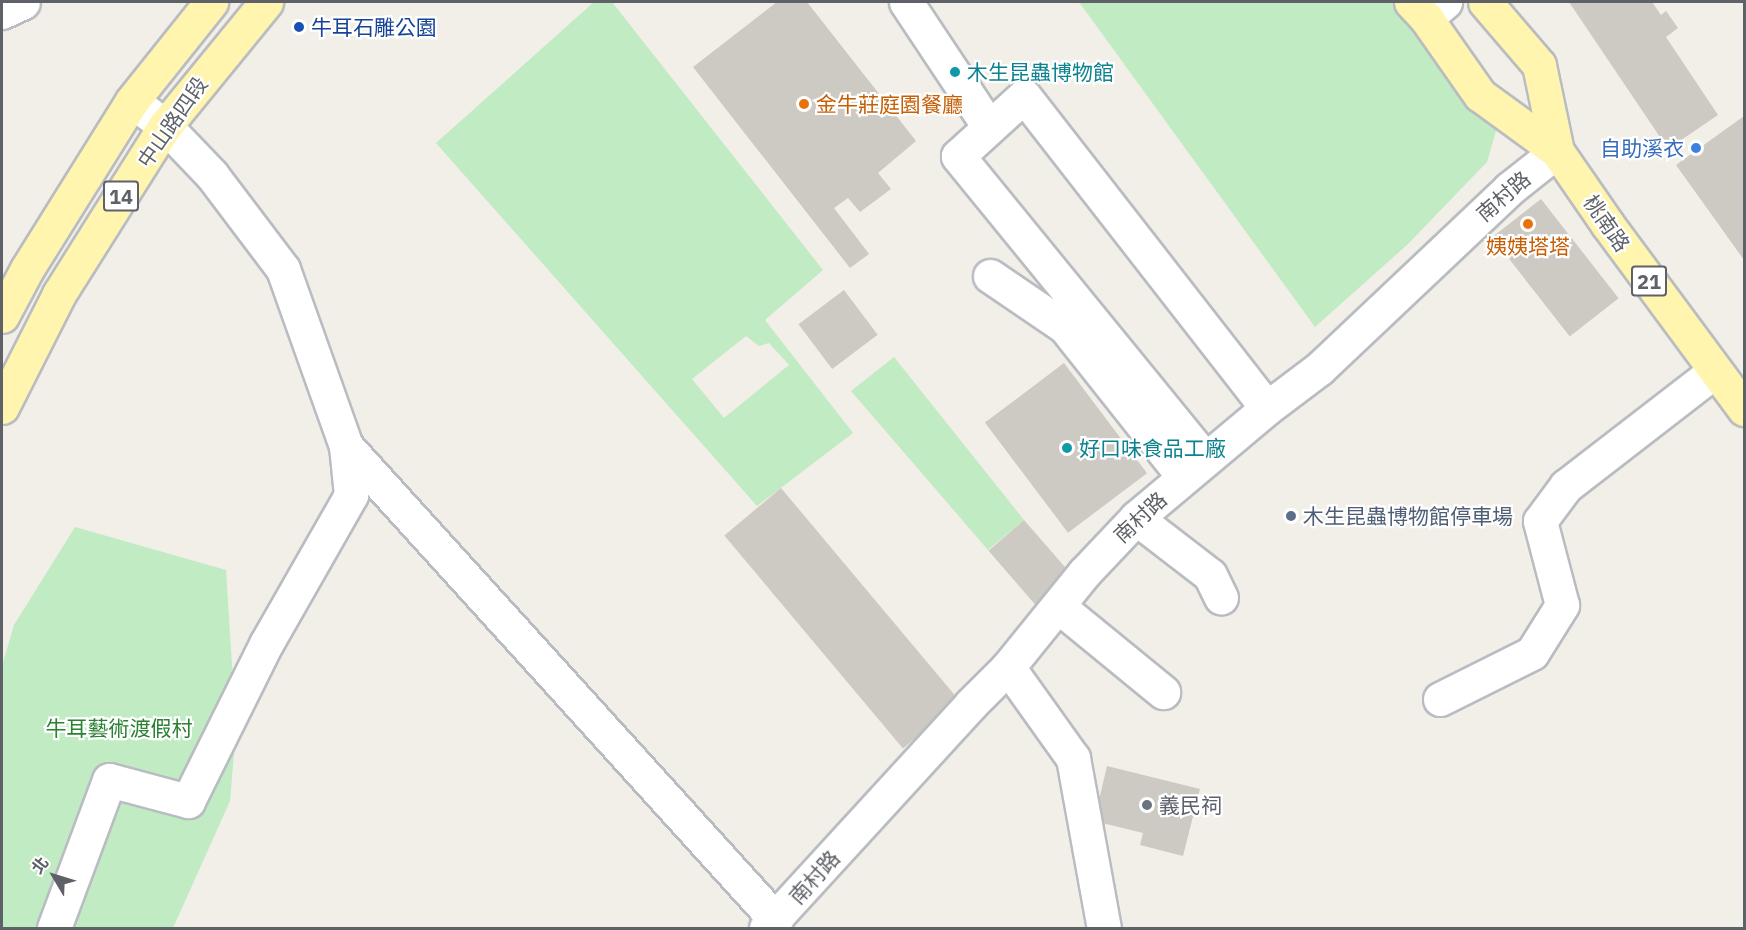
<!DOCTYPE html>
<meta charset="utf-8">
<style>
body{margin:0}
#map{position:relative;width:1746px;height:930px;overflow:hidden;background:#f1efe7;font-family:"IBM Plex Sans","Noto Sans TC",sans-serif}
div>[style]{position:absolute}
.green>*{inset:0;background:#c1ebc2}
.building>*{inset:0;background:#cdcac3;transform-origin:0 0}
.roads{filter:drop-shadow(2px 0 #b9bcc1) drop-shadow(-2px 0 #b9bcc1) drop-shadow(0 2px #b9bcc1) drop-shadow(0 -2px #b9bcc1)}
.minor>*{height:33px;margin:-16.5px;padding:0 16.5px;transform-origin:16.5px;border-radius:16.5px;background:#fff}
.major>*{height:33px;margin:-16.5px;padding:0 16.5px;transform-origin:16.5px;border-radius:16.5px;background:#fff5ae}
.dots>*{width:16px;height:16px;translate:-50% -50%;box-sizing:border-box;border:3px solid #fff;border-radius:50%}
span{translate:-50% -50%;white-space:nowrap;text-align:center;line-height:1.15;-webkit-text-stroke:4.5px #fff;paint-order:stroke}
.shield-label span{padding:2px 4px;background:#fff;border:2px solid;border-radius:4px;-webkit-text-stroke-width:0}
.shield-label{font-size:20px;color:#5e6268;font-weight:700}
.transit-label{font-size:21px;color:#164399}
.left{translate:0 -50%;text-align:left}
.culture-label{font-size:21px;color:#0d838f}
.food-label{font-size:21px;color:#c56008}
.street-label{font-size:21px;color:#5e6268}
.shop-label{font-size:21px;color:#366cbe}
.right{translate:-100% -50%;text-align:right}
.service-label{font-size:21px;color:#4e5e75}
.park-label{font-size:21px;color:#2b8132}
.worship-label{font-size:21px;color:#5b616d}
.frame{position:absolute;inset:0;border:3px solid #5e6268;pointer-events:none}
.north{position:absolute;left:24px;top:846px;width:60px;height:60px;-webkit-text-stroke:4px #fff;paint-order:stroke;rotate:308deg;font-size:16px;font-weight:700;line-height:24px;text-align:center;color:#5e6268}
.north::after{content:'';display:block;margin:auto;width:21px;height:27px;background:#5e6268;clip-path:polygon(50% 0,100% 100%,50% 72%,0 100%)}
</style>
<div id="map">
<div class="green">
<i style="clip-path:polygon(evenodd,594px 2px,612px 2px,823px 270px,765px 320px,853px 433px,757px 506px,436px 143px,594px 2px,746px 336px,759px 346px,769px 343px,789px 365px,724px 418px,692px 379px,746px 336px)"></i>
<i style="clip-path:polygon(1079px 2px,1401px 2px,1498px 124px,1487px 162px,1408px 244px,1315px 327px)"></i>
<i style="clip-path:polygon(894px 357px,1024px 520px,988px 550px,851px 391px)"></i>
<i style="clip-path:polygon(75px 527px,226px 570px,236px 729px,230px 801px,173px 928px,2px 928px,2px 666px,14px 625px)"></i>
</div>
<div class="building">
<i style="clip-path:polygon(777px 2px,807px 2px,916px 141px,878px 173px,891px 189px,860px 212px,848px 198px,834px 208px,869px 254px,850px 268px,693px 67px)"></i>
<i style="clip-path:polygon(1569px 2px,1652px 2px,1661px 15px,1666px 11px,1678px 28px,1666px 37px,1718px 115px,1668px 149px)"></i>
<i style="clip-path:polygon(1744px 116px,1744px 260px,1676px 165px)"></i>
<i style="left:1541px;top:199px;width:126px;height:62px;rotate:52deg"></i>
<i style="left:844px;top:290px;width:56px;height:57px;rotate:53deg"></i>
<i style="left:1064px;top:363px;width:138px;height:99px;rotate:53deg"></i>
<i style="left:781px;top:488px;width:278px;height:74px;rotate:50deg"></i>
<i style="left:1024px;top:520px;width:72px;height:47px;rotate:49deg"></i>
<i style="clip-path:polygon(1107px 766px,1200px 789px,1183px 856px,1140px 845px,1143px 833px,1094px 821px)"></i>
</div>
<div class="roads">
<div class="minor">
<i style="left:906px;top:2px;width:150px;rotate:56.4deg"></i>
<i style="left:2px;top:12px;width:23px;rotate:-25deg"></i>
<i style="left:1426px;top:18px;width:25px;rotate:-40deg"></i>
<i style="left:990px;top:276px;width:91px;rotate:34.2deg"></i>
<i style="left:1065px;top:327px;width:191px;rotate:51.6deg"></i>
<i style="left:346px;top:446px;width:640px;rotate:47.79deg"></i>
<i style="left:1205px;top:459px;width:391px;rotate:-129.2deg"></i>
<i style="left:958px;top:156px;width:89px;rotate:-42.3deg"></i>
<i style="left:1024px;top:96px;width:395px;rotate:52.1deg"></i>
<i style="left:1136px;top:518px;width:93px;rotate:37.6deg"></i>
<i style="left:1210px;top:575px;width:25px;rotate:64deg"></i>
<i style="left:1058px;top:606px;width:136px;rotate:39.3deg"></i>
<i style="left:1008px;top:667px;width:112px;rotate:54.5deg"></i>
<i style="left:1073px;top:758px;width:173px;rotate:79.7deg"></i>
<i style="left:1440px;top:699px;width:103px;rotate:-26.6deg"></i>
<i style="left:1532px;top:653px;width:57px;rotate:-58deg"></i>
<i style="left:1562px;top:605px;width:87px;rotate:-104.7deg"></i>
<i style="left:1540px;top:521px;width:44px;rotate:-53.4deg"></i>
<i style="left:1566px;top:486px;width:188px;rotate:-37.7deg"></i>
<i style="left:54px;top:928px;width:158px;rotate:-69.6deg"></i>
<i style="left:109px;top:780px;width:82px;rotate:14.9deg"></i>
<i style="left:188px;top:801px;width:175px;rotate:-63.6deg"></i>
<i style="left:266px;top:644px;width:172px;rotate:-60.3deg"></i>
<i style="left:351px;top:495px;width:49px;rotate:-95.8deg"></i>
<i style="left:346px;top:446px;width:188px;rotate:-109.6deg"></i>
<i style="left:283px;top:269px;width:118px;rotate:-127.1deg"></i>
<i style="left:212px;top:175px;width:68px;rotate:-133.8deg"></i>
<i style="left:165px;top:126px;width:41px;rotate:-142.9deg"></i>
<i style="left:766px;top:928px;width:302px;rotate:-47.5deg"></i>
<i style="left:970px;top:705px;width:54px;rotate:-45deg"></i>
<i style="left:1008px;top:667px;width:122px;rotate:-51deg"></i>
<i style="left:1085px;top:572px;width:74px;rotate:-46.6deg"></i>
<i style="left:1136px;top:518px;width:171px;rotate:-40deg"></i>
<i style="left:1267px;top:408px;width:66px;rotate:-37deg"></i>
<i style="left:1320px;top:368px;width:260px;rotate:-43.4deg"></i>
<i style="left:1509px;top:189px;width:61px;rotate:-38.4deg"></i>
</div>
<div class="major">
<i style="left:1411px;top:2px;width:22px;rotate:47deg"></i>
<i style="left:1426px;top:18px;width:94px;rotate:55deg"></i>
<i style="left:1480px;top:95px;width:95px;rotate:36deg"></i>
<i style="left:1557px;top:151px;width:90px;rotate:55.4deg"></i>
<i style="left:1608px;top:225px;width:229px;rotate:53.5deg"></i>
<i style="left:1485px;top:2px;width:83px;rotate:49.4deg"></i>
<i style="left:1539px;top:65px;width:88px;rotate:78.2deg"></i>
<i style="left:2px;top:316px;width:53px;rotate:-62deg"></i>
<i style="left:27px;top:269px;width:198px;rotate:-58deg"></i>
<i style="left:132px;top:101px;width:127px;rotate:-51.4deg"></i>
<i style="left:2px;top:407px;width:127px;rotate:-63.2deg"></i>
<i style="left:59px;top:294px;width:199px;rotate:-57.8deg"></i>
<i style="left:165px;top:126px;width:160px;rotate:-50.8deg"></i>
</div>
</div>
<div class="dots">
<i style="left:299px;top:27px;background:#1a4fb4"></i>
<i style="left:955px;top:72px;background:#0f9aa8"></i>
<i style="left:804px;top:104px;background:#e8710a"></i>
<i style="left:1696px;top:148px;background:#3f7fe0"></i>
<i style="left:1528px;top:224px;background:#e8710a"></i>
<i style="left:1067px;top:448px;background:#0f9aa8"></i>
<i style="left:1291px;top:516px;background:#5c6f8a"></i>
<i style="left:1147px;top:805px;background:#6b7280"></i>
</div>
<div class="shield-label">
<span style="left:121px;top:196px">14</span>
<span style="left:1649px;top:281px">21</span>
</div>
<div class="transit-label">
<span class="left" style="left:311px;top:27px">牛耳石雕公園</span>
</div>
<div class="culture-label">
<span class="left" style="left:967px;top:72px">木生昆蟲博物館</span>
<span class="left" style="left:1079px;top:448px">好口味食品工廠</span>
</div>
<div class="food-label">
<span class="left" style="left:816px;top:104px">金牛莊庭園餐廳</span>
<span style="left:1528px;top:246px">姨姨塔塔</span>
</div>
<div class="street-label">
<span style="left:172px;top:122px;rotate:-55deg">中山路四段</span>
<span style="left:1503px;top:196px;rotate:-41deg">南村路</span>
<span style="left:1607px;top:223px;rotate:55deg">桃南路</span>
<span style="left:1140px;top:517px;rotate:-43deg">南村路</span>
<span style="left:814px;top:877px;rotate:-48deg">南村路</span>
</div>
<div class="shop-label">
<span class="right" style="left:1684px;top:148px">自助溪衣</span>
</div>
<div class="service-label">
<span class="left" style="left:1303px;top:516px">木生昆蟲博物館停車場</span>
</div>
<div class="park-label">
<span style="left:119px;top:728px">牛耳藝術渡假村</span>
</div>
<div class="worship-label">
<span class="left" style="left:1159px;top:805px">義民祠</span>
</div>
<div class="frame"></div>
<div class="north">北</div>
</div>
